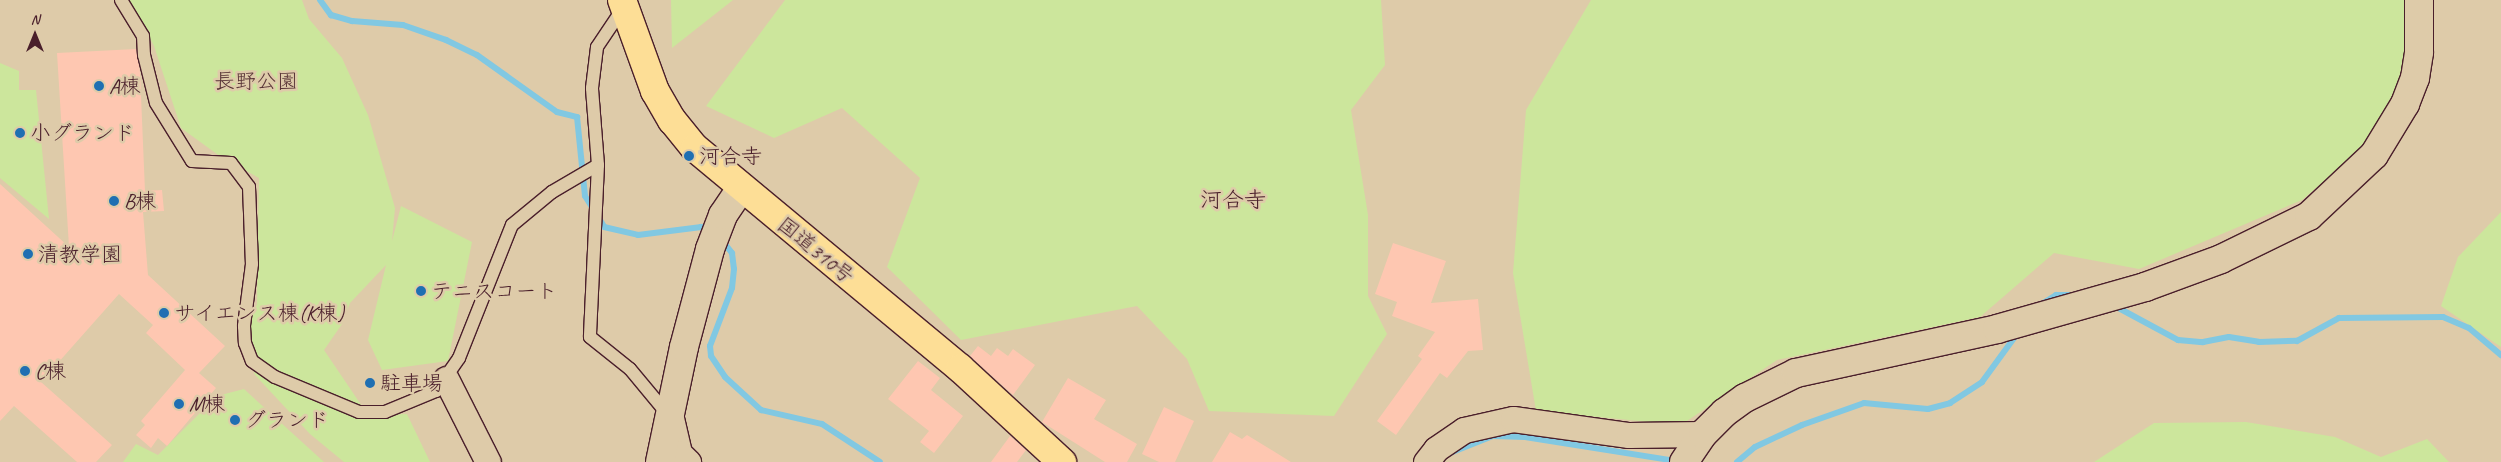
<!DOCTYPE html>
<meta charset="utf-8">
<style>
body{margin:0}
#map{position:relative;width:2501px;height:462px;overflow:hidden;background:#decba9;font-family:Caveat,"Klee One",sans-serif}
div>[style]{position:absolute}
.green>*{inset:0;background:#cce69c}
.stream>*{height:6px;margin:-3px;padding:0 3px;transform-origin:3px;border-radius:3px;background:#81c8e2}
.building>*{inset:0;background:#fec7b1}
.roads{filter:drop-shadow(1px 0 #4a1f2b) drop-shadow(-1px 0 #4a1f2b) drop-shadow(0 1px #4a1f2b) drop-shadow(0 -1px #4a1f2b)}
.service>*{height:12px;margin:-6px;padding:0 6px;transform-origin:6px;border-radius:6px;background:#decba9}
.minor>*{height:25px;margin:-12.5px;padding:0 12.5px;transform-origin:12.5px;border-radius:12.5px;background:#decba9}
.tertiary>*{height:28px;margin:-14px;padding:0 14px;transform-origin:14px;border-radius:14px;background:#decba9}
.trunk>*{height:28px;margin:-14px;padding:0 14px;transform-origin:14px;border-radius:14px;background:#fdde96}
.dots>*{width:14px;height:14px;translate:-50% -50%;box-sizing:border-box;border:2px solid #decba9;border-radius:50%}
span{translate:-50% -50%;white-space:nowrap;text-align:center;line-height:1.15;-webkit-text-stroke:5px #decba9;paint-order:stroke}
.park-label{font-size:21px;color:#573336}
.poi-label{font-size:21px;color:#4a1f2b}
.left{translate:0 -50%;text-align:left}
.street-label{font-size:21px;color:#4a1f2b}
.neighbourhood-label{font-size:22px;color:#4a1f2b}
.north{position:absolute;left:10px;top:10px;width:50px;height:50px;-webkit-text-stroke:4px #decba9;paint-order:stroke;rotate:0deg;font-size:14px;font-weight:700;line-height:20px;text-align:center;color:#4a1f2b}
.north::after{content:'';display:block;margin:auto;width:18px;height:22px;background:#4a1f2b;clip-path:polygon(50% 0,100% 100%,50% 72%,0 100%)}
</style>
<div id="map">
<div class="green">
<i style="clip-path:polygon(129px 0,302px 0,309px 19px,342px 58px,368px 115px,395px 208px,392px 241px,401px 206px,472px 242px,448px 361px,382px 370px,368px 340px,386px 265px,350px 303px,342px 324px,324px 350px,368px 415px,407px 414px,430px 462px,344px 462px,310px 434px,255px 375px,243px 339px,257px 304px,259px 178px,221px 157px,181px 128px,154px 46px)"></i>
<i style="clip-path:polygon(671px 0,733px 0,672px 48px)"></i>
<i style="clip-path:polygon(785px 0,1381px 0,1385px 65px,1351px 110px,1368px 215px,1368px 296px,1387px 334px,1334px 416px,1209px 411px,1187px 359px,1137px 306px,961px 340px,887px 267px,920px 178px,842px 108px,774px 138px,706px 106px)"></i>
<i style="clip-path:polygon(1591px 0,2408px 0,2406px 68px,2380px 133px,2302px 200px,2139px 269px,2054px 253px,1980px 317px,1777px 360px,1681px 425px,1536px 411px,1513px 273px,1526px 110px)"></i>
<i style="clip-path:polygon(0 63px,19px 71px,19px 90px,36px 90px,49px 219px,0 178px)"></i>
<i style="clip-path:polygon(2501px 212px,2501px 347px,2441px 306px,2458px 257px)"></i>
<i style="clip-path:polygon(244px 389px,324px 462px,123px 462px,136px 444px,158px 455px,217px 396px)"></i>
<i style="clip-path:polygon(2246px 422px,2335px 437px,2381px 457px,2427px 439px,2449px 462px,2094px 462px,2154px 423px)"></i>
</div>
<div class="stream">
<i style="left:320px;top:0;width:19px;rotate:54deg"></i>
<i style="left:331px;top:15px;width:22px;rotate:16deg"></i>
<i style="left:352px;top:21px;width:51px;rotate:4.5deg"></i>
<i style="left:403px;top:25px;width:46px;rotate:19.2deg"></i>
<i style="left:446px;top:40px;width:34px;rotate:26deg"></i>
<i style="left:477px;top:55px;width:98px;rotate:35.5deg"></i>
<i style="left:557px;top:112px;width:21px;rotate:14deg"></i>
<i style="left:577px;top:117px;width:79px;rotate:84.2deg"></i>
<i style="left:585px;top:196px;width:36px;rotate:58deg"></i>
<i style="left:604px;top:227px;width:35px;rotate:13deg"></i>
<i style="left:638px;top:235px;width:64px;rotate:-7.2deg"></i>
<i style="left:701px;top:227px;width:11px;rotate:27deg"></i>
<i style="left:721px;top:239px;width:18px;rotate:52deg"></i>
<i style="left:732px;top:253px;width:16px;rotate:83deg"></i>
<i style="left:734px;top:269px;width:19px;rotate:96deg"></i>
<i style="left:732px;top:288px;width:62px;rotate:110.8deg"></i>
<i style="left:710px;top:346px;width:10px;rotate:84deg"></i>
<i style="left:711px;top:356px;width:25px;rotate:56deg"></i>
<i style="left:725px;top:377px;width:49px;rotate:42.5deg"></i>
<i style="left:761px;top:410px;width:63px;rotate:12.9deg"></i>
<i style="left:822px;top:424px;width:69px;rotate:33.2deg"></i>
<i style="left:2040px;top:305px;width:19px;rotate:-32deg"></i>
<i style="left:2056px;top:295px;width:17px"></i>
<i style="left:2113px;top:305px;width:74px;rotate:28.3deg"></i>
<i style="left:2178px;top:340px;width:25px;rotate:5deg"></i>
<i style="left:2203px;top:342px;width:26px;rotate:-11deg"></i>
<i style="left:2229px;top:337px;width:30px;rotate:9deg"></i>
<i style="left:2259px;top:342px;width:38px;rotate:-2deg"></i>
<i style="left:2297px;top:341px;width:48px;rotate:-28.7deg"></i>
<i style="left:2339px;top:318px;width:104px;rotate:-0.6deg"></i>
<i style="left:2443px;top:317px;width:28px;rotate:23deg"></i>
<i style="left:2469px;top:328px;width:42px;rotate:40.2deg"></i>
<i style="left:1450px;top:453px;width:46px;rotate:-21.6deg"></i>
<i style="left:1493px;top:436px;width:32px;rotate:2deg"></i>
<i style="left:1525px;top:437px;width:154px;rotate:9deg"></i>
<i style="left:1737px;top:462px;width:23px;rotate:-40deg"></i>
<i style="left:1755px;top:447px;width:52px;rotate:-25.1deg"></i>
<i style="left:1802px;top:425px;width:66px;rotate:-19.5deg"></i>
<i style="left:1864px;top:403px;width:64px;rotate:5.4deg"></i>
<i style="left:1928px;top:409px;width:23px;rotate:-15deg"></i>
<i style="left:1950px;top:403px;width:38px;rotate:-33deg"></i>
<i style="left:1982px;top:382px;width:59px;rotate:-53.9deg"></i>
</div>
<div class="building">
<i style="clip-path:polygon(136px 49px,140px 72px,145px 191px,162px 190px,164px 211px,143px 212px,148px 275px,225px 346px,199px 373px,216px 388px,167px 446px,158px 438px,151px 448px,136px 435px,145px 425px,141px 421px,185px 370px,146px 333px,153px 325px,119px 294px,41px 382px,112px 445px,96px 462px,77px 462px,14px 406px,0 421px,0 184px,69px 247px,57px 53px)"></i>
<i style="clip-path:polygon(1393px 243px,1446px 261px,1431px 303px,1478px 299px,1483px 350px,1468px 351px,1447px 378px,1440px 373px,1396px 435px,1377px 421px,1422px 359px,1418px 356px,1435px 332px,1392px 316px,1397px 302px,1375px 294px)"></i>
<i style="clip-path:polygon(978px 346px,991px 356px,997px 348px,1008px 356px,1013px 349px,1035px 365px,1013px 395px,970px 356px)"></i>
<i style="clip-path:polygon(918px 361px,940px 378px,931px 390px,963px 416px,934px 453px,920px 442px,929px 431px,888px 399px)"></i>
<i style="clip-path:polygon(1068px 378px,1106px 400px,1094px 419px,1137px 444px,1127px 462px,1105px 462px,1042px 422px)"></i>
<i style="clip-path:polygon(1164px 407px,1194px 421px,1175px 462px,1159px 462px,1142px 454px)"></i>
<i style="clip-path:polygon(1230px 432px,1242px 439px,1247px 435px,1291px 462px,1212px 462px)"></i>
<i style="clip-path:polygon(1010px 436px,1026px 450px,1017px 462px,991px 462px)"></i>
</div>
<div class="roads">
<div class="service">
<i style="left:121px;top:0;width:42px;rotate:58.6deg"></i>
<i style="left:143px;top:36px;width:19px;rotate:87deg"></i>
<i style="left:144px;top:55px;width:49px;rotate:76deg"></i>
<i style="left:156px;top:103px;width:68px;rotate:58.2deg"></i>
<i style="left:192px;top:161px;width:39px;rotate:3deg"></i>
<i style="left:231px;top:163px;width:30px;rotate:53deg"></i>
<i style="left:249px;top:187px;width:77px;rotate:87.8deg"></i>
<i style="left:252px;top:264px;width:63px;rotate:97.4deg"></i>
<i style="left:244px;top:326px;width:17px;rotate:87deg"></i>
<i style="left:245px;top:343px;width:19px;rotate:69deg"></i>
<i style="left:252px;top:361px;width:28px;rotate:35deg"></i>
<i style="left:275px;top:377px;width:91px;rotate:22.6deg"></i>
<i style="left:359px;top:412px;width:26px"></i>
<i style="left:385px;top:412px;width:55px;rotate:-22.4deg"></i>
<i style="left:436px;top:391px;width:40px;rotate:-55.1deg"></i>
<i style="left:459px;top:358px;width:143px;rotate:-68.3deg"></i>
<i style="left:512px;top:225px;width:52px;rotate:-39.5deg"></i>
<i style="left:552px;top:192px;width:53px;rotate:-30.4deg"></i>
<i style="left:598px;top:165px;width:77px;rotate:-94.5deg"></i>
<i style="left:592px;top:88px;width:41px;rotate:-83deg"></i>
<i style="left:597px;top:47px;width:48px;rotate:-56deg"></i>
<i style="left:598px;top:165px;width:172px;rotate:92.7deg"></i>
<i style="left:590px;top:337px;width:51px;rotate:38.7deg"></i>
<i style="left:630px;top:369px;width:61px;rotate:50.3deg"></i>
</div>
<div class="minor">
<i style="left:446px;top:379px;width:93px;rotate:63.2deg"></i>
<i style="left:671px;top:418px;width:36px;rotate:77deg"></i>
<i style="left:679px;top:453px;width:13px;rotate:45deg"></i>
<i style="left:1426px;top:462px;width:16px;rotate:-52deg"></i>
<i style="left:1436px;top:449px;width:34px;rotate:-34deg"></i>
<i style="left:1464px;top:430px;width:50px;rotate:-12.7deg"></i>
<i style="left:1513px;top:419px;width:117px;rotate:7.9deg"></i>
<i style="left:1629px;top:435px;width:74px;rotate:-0.8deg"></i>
</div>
<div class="tertiary">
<i style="left:660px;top:462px;width:117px;rotate:-78.2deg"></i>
<i style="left:684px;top:347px;width:101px;rotate:-75.1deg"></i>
<i style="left:710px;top:249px;width:36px;rotate:-69deg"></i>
<i style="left:723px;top:215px;width:32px;rotate:-56deg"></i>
<i style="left:1684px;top:462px;width:34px;rotate:-56deg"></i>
<i style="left:1703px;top:434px;width:30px;rotate:-45deg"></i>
<i style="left:1724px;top:413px;width:26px;rotate:-36deg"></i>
<i style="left:1745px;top:398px;width:57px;rotate:-26.1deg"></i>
<i style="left:1796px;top:373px;width:206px;rotate:-12.3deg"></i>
<i style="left:1997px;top:329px;width:154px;rotate:-15.8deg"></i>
<i style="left:2145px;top:287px;width:81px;rotate:-20.2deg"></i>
<i style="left:2221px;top:259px;width:98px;rotate:-26deg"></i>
<i style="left:2309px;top:216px;width:89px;rotate:-43.2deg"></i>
<i style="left:2374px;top:155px;width:60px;rotate:-58.7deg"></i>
<i style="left:2405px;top:104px;width:28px;rotate:-69deg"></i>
<i style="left:2415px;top:78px;width:26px;rotate:-81deg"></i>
<i style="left:2419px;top:52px;width:52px;rotate:-90deg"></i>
</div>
<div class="trunk">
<i style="left:622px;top:0;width:97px;rotate:70.1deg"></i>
<i style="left:655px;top:91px;width:34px;rotate:60deg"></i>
<i style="left:672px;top:120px;width:36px;rotate:51deg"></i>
<i style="left:695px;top:148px;width:344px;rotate:39.7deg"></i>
<i style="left:960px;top:368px;width:139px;rotate:42.7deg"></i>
</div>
</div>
<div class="dots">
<i style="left:99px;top:86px;background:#1f6fb2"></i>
<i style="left:20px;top:133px;background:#1f6fb2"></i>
<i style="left:689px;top:156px;background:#1f6fb2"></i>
<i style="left:114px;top:201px;background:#1f6fb2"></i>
<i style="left:28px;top:254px;background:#1f6fb2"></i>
<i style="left:421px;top:291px;background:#1f6fb2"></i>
<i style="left:164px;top:313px;background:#1f6fb2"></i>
<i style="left:25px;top:371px;background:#1f6fb2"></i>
<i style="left:370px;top:383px;background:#1f6fb2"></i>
<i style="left:179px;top:404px;background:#1f6fb2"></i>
<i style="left:235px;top:420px;background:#1f6fb2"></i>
</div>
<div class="park-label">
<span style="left:256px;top:81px">長野公園</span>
</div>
<div class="poi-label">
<span class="left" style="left:109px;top:86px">A棟</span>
<span class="left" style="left:30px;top:133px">小グランド</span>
<span class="left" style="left:699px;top:156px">河合寺</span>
<span class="left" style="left:124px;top:201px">B棟</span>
<span class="left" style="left:38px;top:254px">清教学園</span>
<span class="left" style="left:431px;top:291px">テニスコート</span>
<span class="left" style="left:174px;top:313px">サイエンス棟(K棟)</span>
<span class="left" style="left:35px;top:371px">C棟</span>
<span class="left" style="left:380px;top:383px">駐車場</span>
<span class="left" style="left:189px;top:404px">M棟</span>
<span class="left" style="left:245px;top:420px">グランド</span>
</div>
<div class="street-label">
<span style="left:816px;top:250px;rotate:39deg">国道310号</span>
</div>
<div class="neighbourhood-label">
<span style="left:1233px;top:201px">河合寺</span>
</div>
<div class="north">N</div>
</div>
